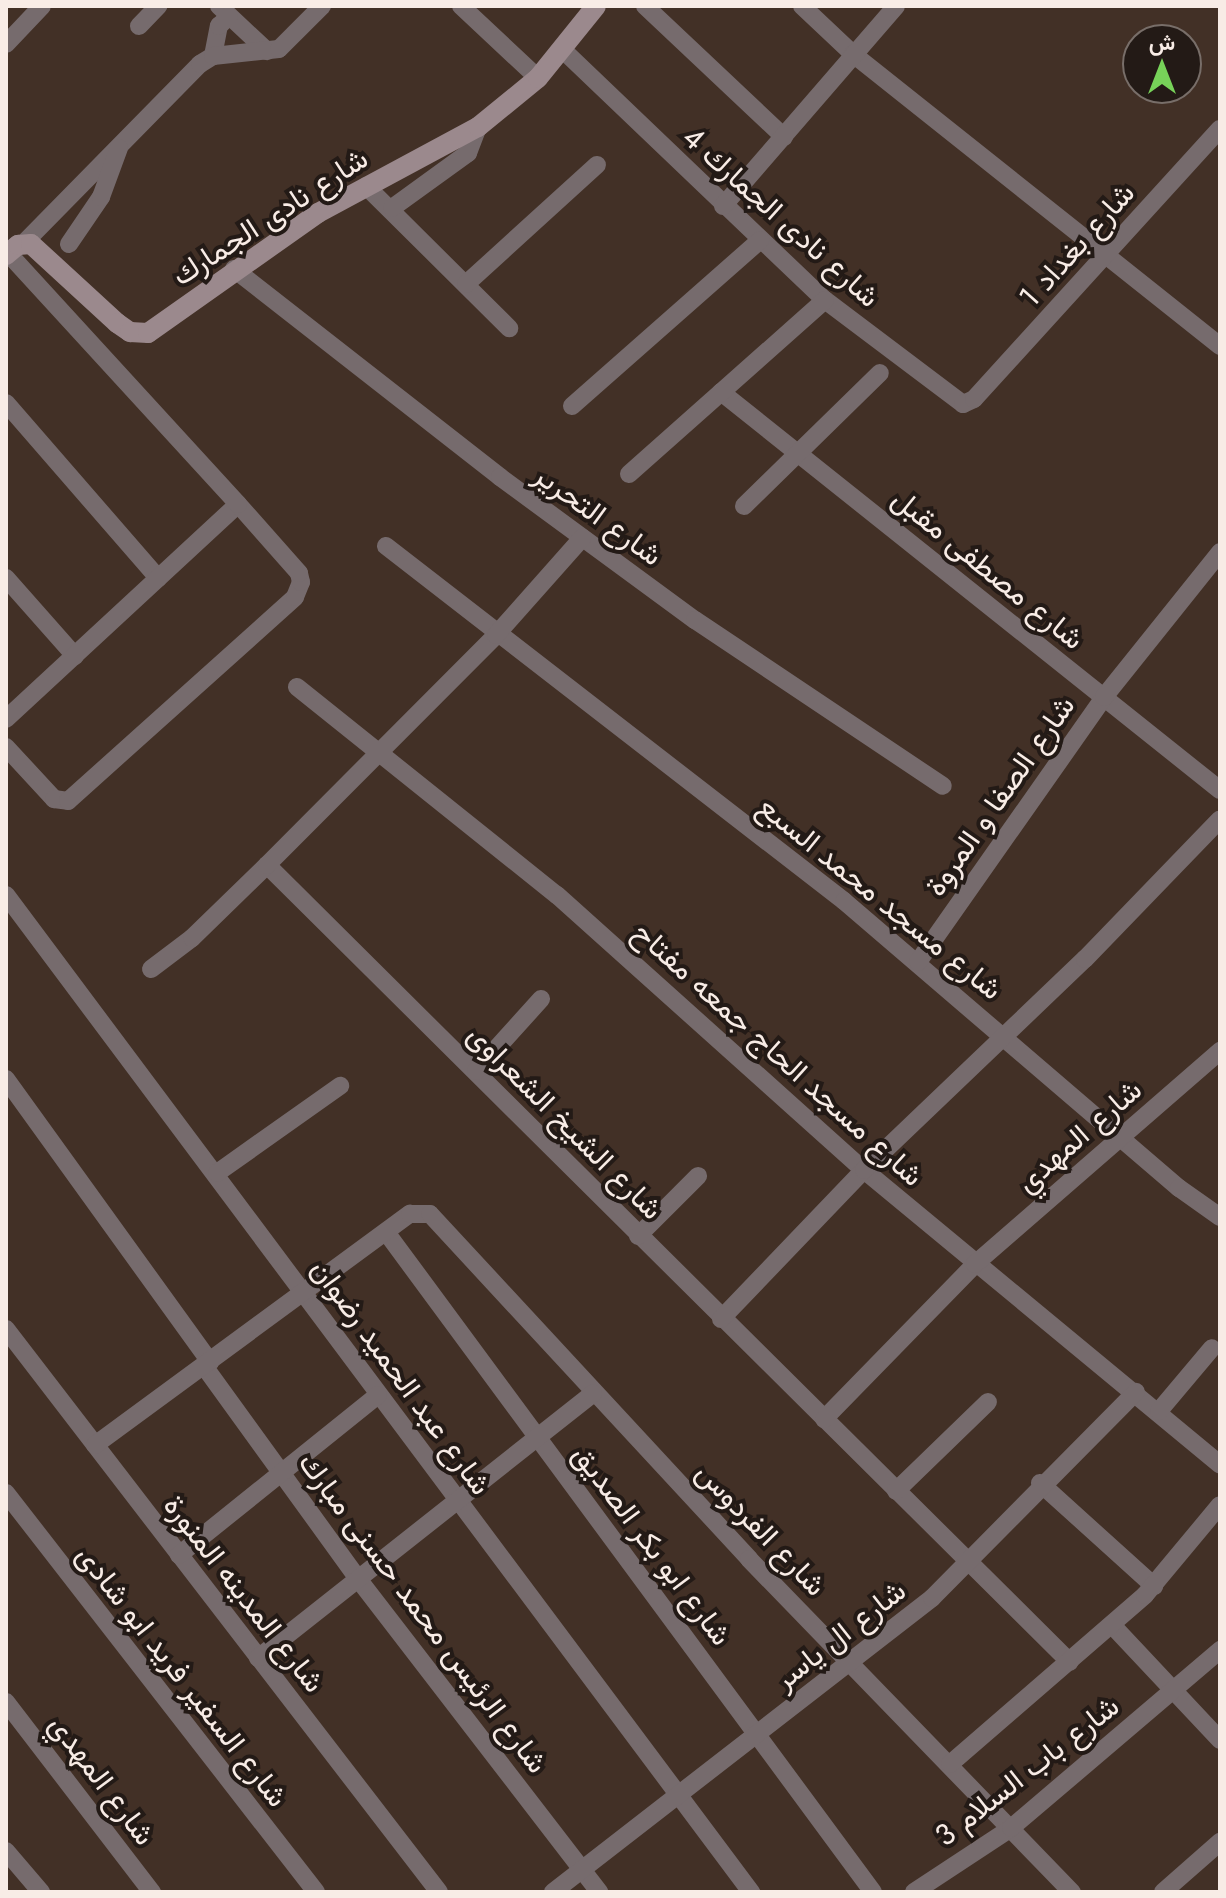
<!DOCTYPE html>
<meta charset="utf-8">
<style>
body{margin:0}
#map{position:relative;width:1226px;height:1898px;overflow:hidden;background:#423026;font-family:Jost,Vazirmatn,sans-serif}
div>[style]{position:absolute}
.street>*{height:18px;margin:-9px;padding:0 9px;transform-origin:9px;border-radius:9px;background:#766b6d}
.secondary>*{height:20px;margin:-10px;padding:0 10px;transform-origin:10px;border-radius:10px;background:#9b898d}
span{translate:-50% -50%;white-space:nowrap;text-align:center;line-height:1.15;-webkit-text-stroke:8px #231a16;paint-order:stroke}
.street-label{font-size:30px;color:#f8ece6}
.frame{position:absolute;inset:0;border:8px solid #f8ece6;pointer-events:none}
.north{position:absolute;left:1122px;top:24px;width:80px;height:80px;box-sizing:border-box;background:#231a16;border:2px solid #786e69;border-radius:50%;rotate:0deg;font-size:22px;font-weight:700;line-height:32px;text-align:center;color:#f8ece6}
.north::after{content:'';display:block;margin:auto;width:28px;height:36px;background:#77d259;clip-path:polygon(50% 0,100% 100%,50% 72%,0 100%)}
</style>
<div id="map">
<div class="street">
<i style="left:219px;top:6px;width:66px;rotate:43.2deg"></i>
<i style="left:461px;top:6px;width:105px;rotate:43.1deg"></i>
<i style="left:645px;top:6px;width:191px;rotate:43.3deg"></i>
<i style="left:802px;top:6px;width:70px;rotate:43.3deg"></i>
<i style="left:853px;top:54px;width:469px;rotate:38.5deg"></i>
<i style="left:139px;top:26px;width:28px;rotate:-46deg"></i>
<i style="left:6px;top:44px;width:52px;rotate:-46.5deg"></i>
<i style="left:563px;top:50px;width:362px;rotate:43.7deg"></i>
<i style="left:825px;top:300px;width:173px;rotate:37deg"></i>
<i style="left:963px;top:404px;width:12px;rotate:-24deg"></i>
<i style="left:974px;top:399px;width:365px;rotate:-47.7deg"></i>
<i style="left:213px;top:56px;width:31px;rotate:-79deg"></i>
<i style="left:219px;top:26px;width:14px;rotate:-45deg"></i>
<i style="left:366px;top:186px;width:202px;rotate:44.8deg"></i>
<i style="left:723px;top:206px;width:264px;rotate:-49.1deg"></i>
<i style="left:392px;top:208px;width:94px;rotate:-35.9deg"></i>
<i style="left:468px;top:153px;width:28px;rotate:-69deg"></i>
<i style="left:24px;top:243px;width:251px;rotate:-45.5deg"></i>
<i style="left:200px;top:64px;width:15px;rotate:-32deg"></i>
<i style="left:213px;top:56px;width:66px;rotate:-6.1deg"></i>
<i style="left:279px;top:49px;width:61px;rotate:-45deg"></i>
<i style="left:69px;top:244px;width:57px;rotate:-55.8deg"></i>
<i style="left:101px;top:197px;width:52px;rotate:-69.8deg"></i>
<i style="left:234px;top:269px;width:338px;rotate:38deg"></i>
<i style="left:500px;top:477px;width:242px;rotate:36.3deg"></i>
<i style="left:695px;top:620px;width:298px;rotate:33.8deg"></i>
<i style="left:466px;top:284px;width:177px;rotate:-42.3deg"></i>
<i style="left:721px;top:392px;width:638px;rotate:38.58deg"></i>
<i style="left:6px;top:403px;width:232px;rotate:49deg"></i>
<i style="left:572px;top:406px;width:251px;rotate:-41.4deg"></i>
<i style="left:629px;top:474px;width:262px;rotate:-41.6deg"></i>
<i style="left:744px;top:506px;width:190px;rotate:-44.4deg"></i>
<i style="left:386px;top:546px;width:579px;rotate:37.78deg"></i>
<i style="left:844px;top:901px;width:441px;rotate:40.6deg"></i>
<i style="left:1179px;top:1188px;width:50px;rotate:35.3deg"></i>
<i style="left:6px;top:578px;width:104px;rotate:48.5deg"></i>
<i style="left:297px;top:687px;width:333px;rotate:38.7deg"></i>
<i style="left:557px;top:895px;width:412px;rotate:41.9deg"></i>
<i style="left:864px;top:1170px;width:462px;rotate:39.6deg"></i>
<i style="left:6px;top:719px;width:316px;rotate:-42.8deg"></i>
<i style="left:6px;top:747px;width:71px;rotate:47.3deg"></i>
<i style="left:54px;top:799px;width:14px;rotate:8deg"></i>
<i style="left:68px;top:801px;width:305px;rotate:-41.9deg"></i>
<i style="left:295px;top:597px;width:16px;rotate:-68deg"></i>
<i style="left:301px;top:582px;width:9px;rotate:-103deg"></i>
<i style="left:299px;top:573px;width:92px;rotate:-131.5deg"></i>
<i style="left:238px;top:504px;width:340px;rotate:-132.5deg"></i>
<i style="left:267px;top:865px;width:1131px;rotate:44.79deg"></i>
<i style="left:6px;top:895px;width:1245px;rotate:53.23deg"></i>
<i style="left:918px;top:962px;width:324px;rotate:-54.9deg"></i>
<i style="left:1104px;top:697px;width:186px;rotate:-51.3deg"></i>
<i style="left:151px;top:969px;width:51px;rotate:-37.1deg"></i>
<i style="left:192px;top:938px;width:105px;rotate:-44.2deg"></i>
<i style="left:267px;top:865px;width:325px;rotate:-45.1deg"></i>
<i style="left:496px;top:635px;width:130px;rotate:-48.4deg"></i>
<i style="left:476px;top:1071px;width:97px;rotate:-47.9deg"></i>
<i style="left:6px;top:1079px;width:349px;rotate:54.2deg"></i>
<i style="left:217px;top:1173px;width:151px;rotate:-35.3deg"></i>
<i style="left:386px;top:1232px;width:820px;rotate:53.58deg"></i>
<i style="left:638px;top:1236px;width:85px;rotate:-45deg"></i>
<i style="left:721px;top:1319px;width:207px;rotate:-46.2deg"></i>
<i style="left:864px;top:1170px;width:306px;rotate:-43.7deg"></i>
<i style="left:1085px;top:959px;width:194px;rotate:-46deg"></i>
<i style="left:6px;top:1329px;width:710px;rotate:52.44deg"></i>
<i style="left:204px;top:1366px;width:264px;rotate:54.1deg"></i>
<i style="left:359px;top:1580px;width:394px;rotate:52.4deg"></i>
<i style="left:1159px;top:1411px;width:82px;rotate:-49.9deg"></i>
<i style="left:824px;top:1419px;width:216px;rotate:-45.7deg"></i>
<i style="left:975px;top:1264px;width:325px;rotate:-41deg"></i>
<i style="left:95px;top:1445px;width:391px;rotate:-36.3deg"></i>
<i style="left:410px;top:1214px;width:20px"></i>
<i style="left:430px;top:1214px;width:470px;rotate:47.2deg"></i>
<i style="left:749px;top:1559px;width:464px;rotate:45.9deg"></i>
<i style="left:1040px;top:1483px;width:154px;rotate:42.1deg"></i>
<i style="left:896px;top:1491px;width:128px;rotate:-44.1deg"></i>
<i style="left:6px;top:1493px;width:505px;rotate:52.15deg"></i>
<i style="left:179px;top:1555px;width:255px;rotate:-38.8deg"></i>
<i style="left:1112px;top:1625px;width:158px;rotate:46.8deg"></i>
<i style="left:258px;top:1658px;width:427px;rotate:-38.3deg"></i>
<i style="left:6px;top:1702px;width:240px;rotate:52.5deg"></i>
<i style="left:950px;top:1764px;width:258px;rotate:-40.9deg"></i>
<i style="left:1145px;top:1595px;width:117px;rotate:-50.2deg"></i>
<i style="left:6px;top:1851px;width:54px;rotate:49.5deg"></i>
<i style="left:553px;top:1892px;width:480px;rotate:-37.8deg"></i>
<i style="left:932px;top:1598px;width:290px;rotate:-45.3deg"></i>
<i style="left:914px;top:1892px;width:116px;rotate:-33.4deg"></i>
<i style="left:1011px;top:1828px;width:275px;rotate:-40.4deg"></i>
<i style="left:1163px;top:1892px;width:76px;rotate:-41.3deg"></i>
</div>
<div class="secondary">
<i style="left:6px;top:255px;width:16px;rotate:-40deg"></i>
<i style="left:18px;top:245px;width:13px;rotate:-4deg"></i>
<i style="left:31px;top:244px;width:117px;rotate:42.6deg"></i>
<i style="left:117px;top:323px;width:16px;rotate:35deg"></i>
<i style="left:130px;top:332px;width:18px;rotate:3deg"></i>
<i style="left:148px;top:333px;width:208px;rotate:-35.2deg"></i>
<i style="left:318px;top:213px;width:182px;rotate:-28.3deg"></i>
<i style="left:478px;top:127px;width:77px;rotate:-39.2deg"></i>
<i style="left:538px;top:78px;width:92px;rotate:-51.1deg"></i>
</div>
<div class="street-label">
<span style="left:270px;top:217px;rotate:-33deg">شارع نادى الجمارك</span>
<span style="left:781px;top:217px;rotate:42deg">شارع نادى الجمارك 4</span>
<span style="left:1077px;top:245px;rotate:-48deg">شارع بغداد 1</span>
<span style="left:598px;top:515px;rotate:36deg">شارع التحرير</span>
<span style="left:988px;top:569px;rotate:39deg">شارع مصطفى مقبل</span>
<span style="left:1000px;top:796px;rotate:-55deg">شارع الصفا و المروة</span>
<span style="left:880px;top:898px;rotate:39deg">شارع مسجد محمد السبع</span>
<span style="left:778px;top:1054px;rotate:42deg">شارع مسجد الحاج جمعه مفتاح</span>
<span style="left:565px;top:1122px;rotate:45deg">شارع الشيخ الشعراوى</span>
<span style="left:1079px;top:1136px;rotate:-41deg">شارع المهدي</span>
<span style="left:401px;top:1377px;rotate:54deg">شارع عبد الحميد رضوان</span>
<span style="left:761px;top:1529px;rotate:46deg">شارع الفردوس</span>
<span style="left:652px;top:1545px;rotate:53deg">شارع ابو بكر الصديق</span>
<span style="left:244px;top:1594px;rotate:52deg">شارع المدينه المنورة</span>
<span style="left:423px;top:1613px;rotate:53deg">شارع الرئيس محمد حسنى مبارك</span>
<span style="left:840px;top:1635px;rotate:-38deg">شارع ال ياسر</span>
<span style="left:182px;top:1676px;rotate:52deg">شارع السفير فريد ابو شادى</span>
<span style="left:1027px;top:1771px;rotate:-38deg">شارع باب السلام 3</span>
<span style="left:102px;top:1780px;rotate:53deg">شارع المهدي</span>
</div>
<div class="frame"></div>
<div class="north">ش</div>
</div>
